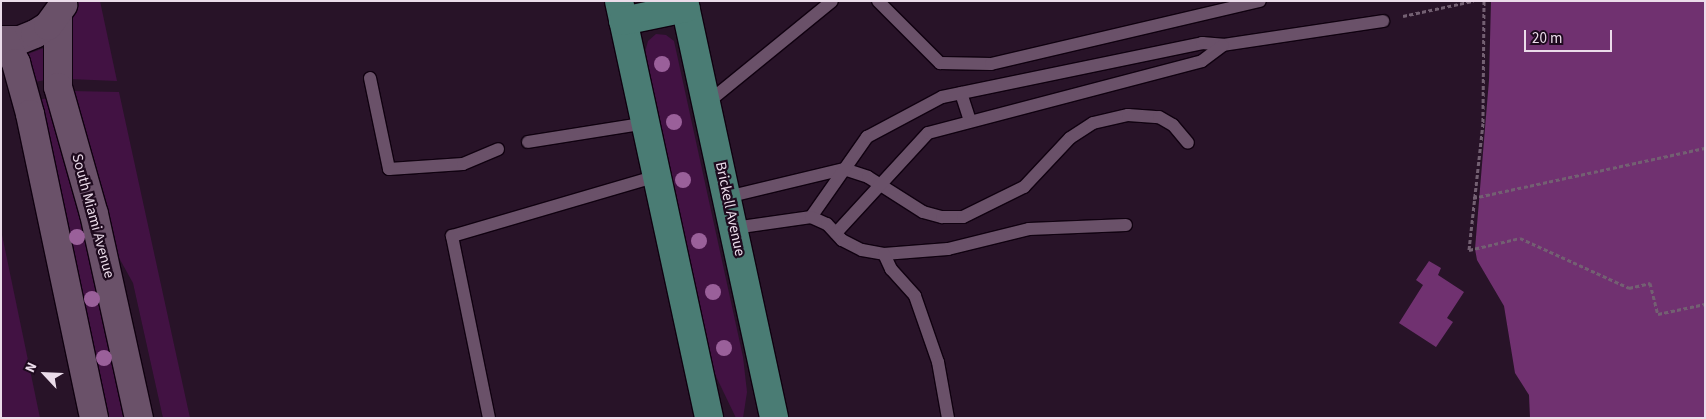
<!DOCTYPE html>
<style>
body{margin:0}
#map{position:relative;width:1706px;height:419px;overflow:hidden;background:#281328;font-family:"Source Sans 3",sans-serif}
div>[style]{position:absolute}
.green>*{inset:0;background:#421243}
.water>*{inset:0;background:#703170}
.path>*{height:3px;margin-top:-1.5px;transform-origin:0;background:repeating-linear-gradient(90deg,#736072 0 4px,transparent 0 6.5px)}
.roads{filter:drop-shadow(1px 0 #100110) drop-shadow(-1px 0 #100110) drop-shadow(0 1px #100110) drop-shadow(0 -1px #100110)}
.service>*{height:12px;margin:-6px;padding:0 6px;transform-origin:6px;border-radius:6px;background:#6a5169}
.secondary>*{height:28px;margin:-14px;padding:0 14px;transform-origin:14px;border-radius:14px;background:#6a5169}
.primary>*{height:28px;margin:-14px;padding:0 14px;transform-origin:14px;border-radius:14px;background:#4a7c74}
.trees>*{width:16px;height:16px;margin:-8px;border-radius:50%;background:#9a609a}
span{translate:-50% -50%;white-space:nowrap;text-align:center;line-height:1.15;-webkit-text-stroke:4.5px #1e0a1e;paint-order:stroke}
.street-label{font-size:15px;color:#ebdcea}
.frame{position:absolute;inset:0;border:2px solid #ebdcea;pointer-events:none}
.north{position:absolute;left:20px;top:349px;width:50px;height:50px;-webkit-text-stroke:4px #1e0a1e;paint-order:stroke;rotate:295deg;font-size:14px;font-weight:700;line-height:20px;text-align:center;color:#ebdcea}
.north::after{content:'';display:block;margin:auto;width:18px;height:22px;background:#ebdcea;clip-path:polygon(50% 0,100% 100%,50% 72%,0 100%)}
.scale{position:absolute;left:1524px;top:30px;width:88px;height:22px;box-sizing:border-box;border:2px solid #ebdcea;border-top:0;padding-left:6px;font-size:15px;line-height:18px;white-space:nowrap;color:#ebdcea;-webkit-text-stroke:4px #1e0a1e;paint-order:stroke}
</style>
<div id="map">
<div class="green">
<i style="clip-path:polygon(79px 1px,100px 1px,117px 81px,69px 79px,71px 23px)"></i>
<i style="clip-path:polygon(656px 34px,666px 35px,674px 41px,743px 357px,747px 392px,743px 418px,736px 418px,712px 368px,645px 52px,648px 41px)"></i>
<i style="clip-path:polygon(44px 48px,45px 80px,35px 82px,25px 55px)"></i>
<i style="clip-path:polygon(71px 91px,119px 92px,190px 418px,163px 418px,133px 283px,113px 247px)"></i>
<i style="clip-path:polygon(47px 98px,91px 253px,130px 418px,104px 418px,39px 100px)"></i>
<i style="clip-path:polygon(1px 230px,40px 418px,1px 418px)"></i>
</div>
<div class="water">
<i style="clip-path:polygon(1491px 1px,1705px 1px,1705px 418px,1530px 418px,1529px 395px,1515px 373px,1504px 306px,1477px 260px,1475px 249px,1489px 80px)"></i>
<i style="clip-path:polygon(1429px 261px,1441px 268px,1438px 275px,1464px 292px,1447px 318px,1453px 322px,1436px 347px,1399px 323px,1423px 285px,1416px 280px)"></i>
</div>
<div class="path">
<i style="left:1484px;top:1px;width:122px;rotate:90.5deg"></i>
<i style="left:1483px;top:123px;width:128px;rotate:96.3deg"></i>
<i style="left:1469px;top:250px;width:52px;rotate:-13.2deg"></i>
<i style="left:1520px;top:238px;width:120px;rotate:24.6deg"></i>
<i style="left:1629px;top:288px;width:22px;rotate:-13deg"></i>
<i style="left:1650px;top:283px;width:32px;rotate:76deg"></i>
<i style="left:1658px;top:314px;width:48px;rotate:-12deg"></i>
<i style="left:1403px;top:16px;width:72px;rotate:-12.1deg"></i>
<i style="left:1473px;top:198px;width:237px;rotate:-12.2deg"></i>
</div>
<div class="roads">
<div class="service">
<i style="left:878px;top:1px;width:88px;rotate:45deg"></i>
<i style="left:940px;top:63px;width:51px;rotate:1.1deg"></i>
<i style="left:991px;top:64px;width:276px;rotate:-13.2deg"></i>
<i style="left:370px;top:78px;width:93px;rotate:78.2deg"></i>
<i style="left:389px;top:169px;width:74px;rotate:-3.9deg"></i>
<i style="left:463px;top:164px;width:38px;rotate:-23deg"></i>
<i style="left:961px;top:93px;width:29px;rotate:72deg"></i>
<i style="left:707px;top:103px;width:161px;rotate:-39.2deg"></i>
<i style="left:528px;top:142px;width:120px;rotate:-9.1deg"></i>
<i style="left:727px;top:197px;width:120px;rotate:-13.5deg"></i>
<i style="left:844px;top:169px;width:25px;rotate:18deg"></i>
<i style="left:868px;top:177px;width:65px;rotate:32.5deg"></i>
<i style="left:923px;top:212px;width:20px;rotate:15deg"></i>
<i style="left:942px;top:217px;width:21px"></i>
<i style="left:963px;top:217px;width:68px;rotate:-26.2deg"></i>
<i style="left:1024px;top:187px;width:67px;rotate:-46.8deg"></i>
<i style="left:1070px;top:138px;width:27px;rotate:-33deg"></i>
<i style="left:1093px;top:123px;width:36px;rotate:-13deg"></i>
<i style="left:1128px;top:115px;width:31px;rotate:4deg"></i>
<i style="left:1159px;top:117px;width:16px;rotate:30deg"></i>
<i style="left:1173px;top:125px;width:23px;rotate:50deg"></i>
<i style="left:811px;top:217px;width:98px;rotate:-55deg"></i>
<i style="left:867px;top:137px;width:85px;rotate:-28.1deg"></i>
<i style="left:942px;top:97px;width:266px;rotate:-11.7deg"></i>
<i style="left:1202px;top:43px;width:21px;rotate:5deg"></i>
<i style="left:1223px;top:45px;width:162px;rotate:-8.5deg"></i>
<i style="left:734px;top:228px;width:78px;rotate:-8.1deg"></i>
<i style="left:811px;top:217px;width:17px;rotate:24deg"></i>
<i style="left:827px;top:224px;width:22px;rotate:47deg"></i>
<i style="left:842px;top:240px;width:22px;rotate:27deg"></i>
<i style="left:862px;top:250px;width:22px;rotate:10deg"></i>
<i style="left:884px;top:254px;width:64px;rotate:-4.5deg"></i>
<i style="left:948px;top:249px;width:83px;rotate:-13.9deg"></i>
<i style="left:1029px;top:229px;width:97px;rotate:-2.4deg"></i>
<i style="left:836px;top:233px;width:136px;rotate:-47.4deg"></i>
<i style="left:928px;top:133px;width:283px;rotate:-14.7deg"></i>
<i style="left:1202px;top:61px;width:26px;rotate:-37deg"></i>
<i style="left:884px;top:254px;width:17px;rotate:65deg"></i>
<i style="left:891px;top:269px;width:36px;rotate:48deg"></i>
<i style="left:915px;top:296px;width:70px;rotate:70.8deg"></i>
<i style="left:938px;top:362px;width:57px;rotate:79.9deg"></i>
<i style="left:489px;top:418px;width:186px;rotate:-101.5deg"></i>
<i style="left:452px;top:236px;width:214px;rotate:-16.3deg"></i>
</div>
<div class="secondary">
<i style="left:58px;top:14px;width:73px;rotate:90deg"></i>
<i style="left:58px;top:87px;width:132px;rotate:74.2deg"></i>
<i style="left:94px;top:214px;width:209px;rotate:77.6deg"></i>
<i style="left:1px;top:40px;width:19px"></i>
<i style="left:20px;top:40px;width:16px;rotate:-22deg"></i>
<i style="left:35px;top:34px;width:15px;rotate:-32deg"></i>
<i style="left:48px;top:26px;width:26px;rotate:-54deg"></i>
<i style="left:4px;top:40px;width:26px;rotate:62deg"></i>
<i style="left:16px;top:63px;width:53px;rotate:74.6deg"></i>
<i style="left:30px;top:114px;width:311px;rotate:78.1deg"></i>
</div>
<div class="primary">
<i style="left:619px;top:1px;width:427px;rotate:77.8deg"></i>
<i style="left:684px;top:1px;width:427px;rotate:77.8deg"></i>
<i style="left:623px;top:21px;width:64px;rotate:-11.7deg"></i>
</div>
</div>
<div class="trees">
<i style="left:662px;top:64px"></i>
<i style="left:674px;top:122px"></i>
<i style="left:683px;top:180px"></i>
<i style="left:77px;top:237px"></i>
<i style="left:699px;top:241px"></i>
<i style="left:713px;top:292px"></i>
<i style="left:92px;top:299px"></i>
<i style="left:724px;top:348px"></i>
<i style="left:104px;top:358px"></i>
</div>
<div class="street-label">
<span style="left:730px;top:209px;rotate:78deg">Brickell Avenue</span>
<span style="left:93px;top:216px;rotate:75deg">South Miami Avenue</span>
</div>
<div class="frame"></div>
<div class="north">N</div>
<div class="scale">20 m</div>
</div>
